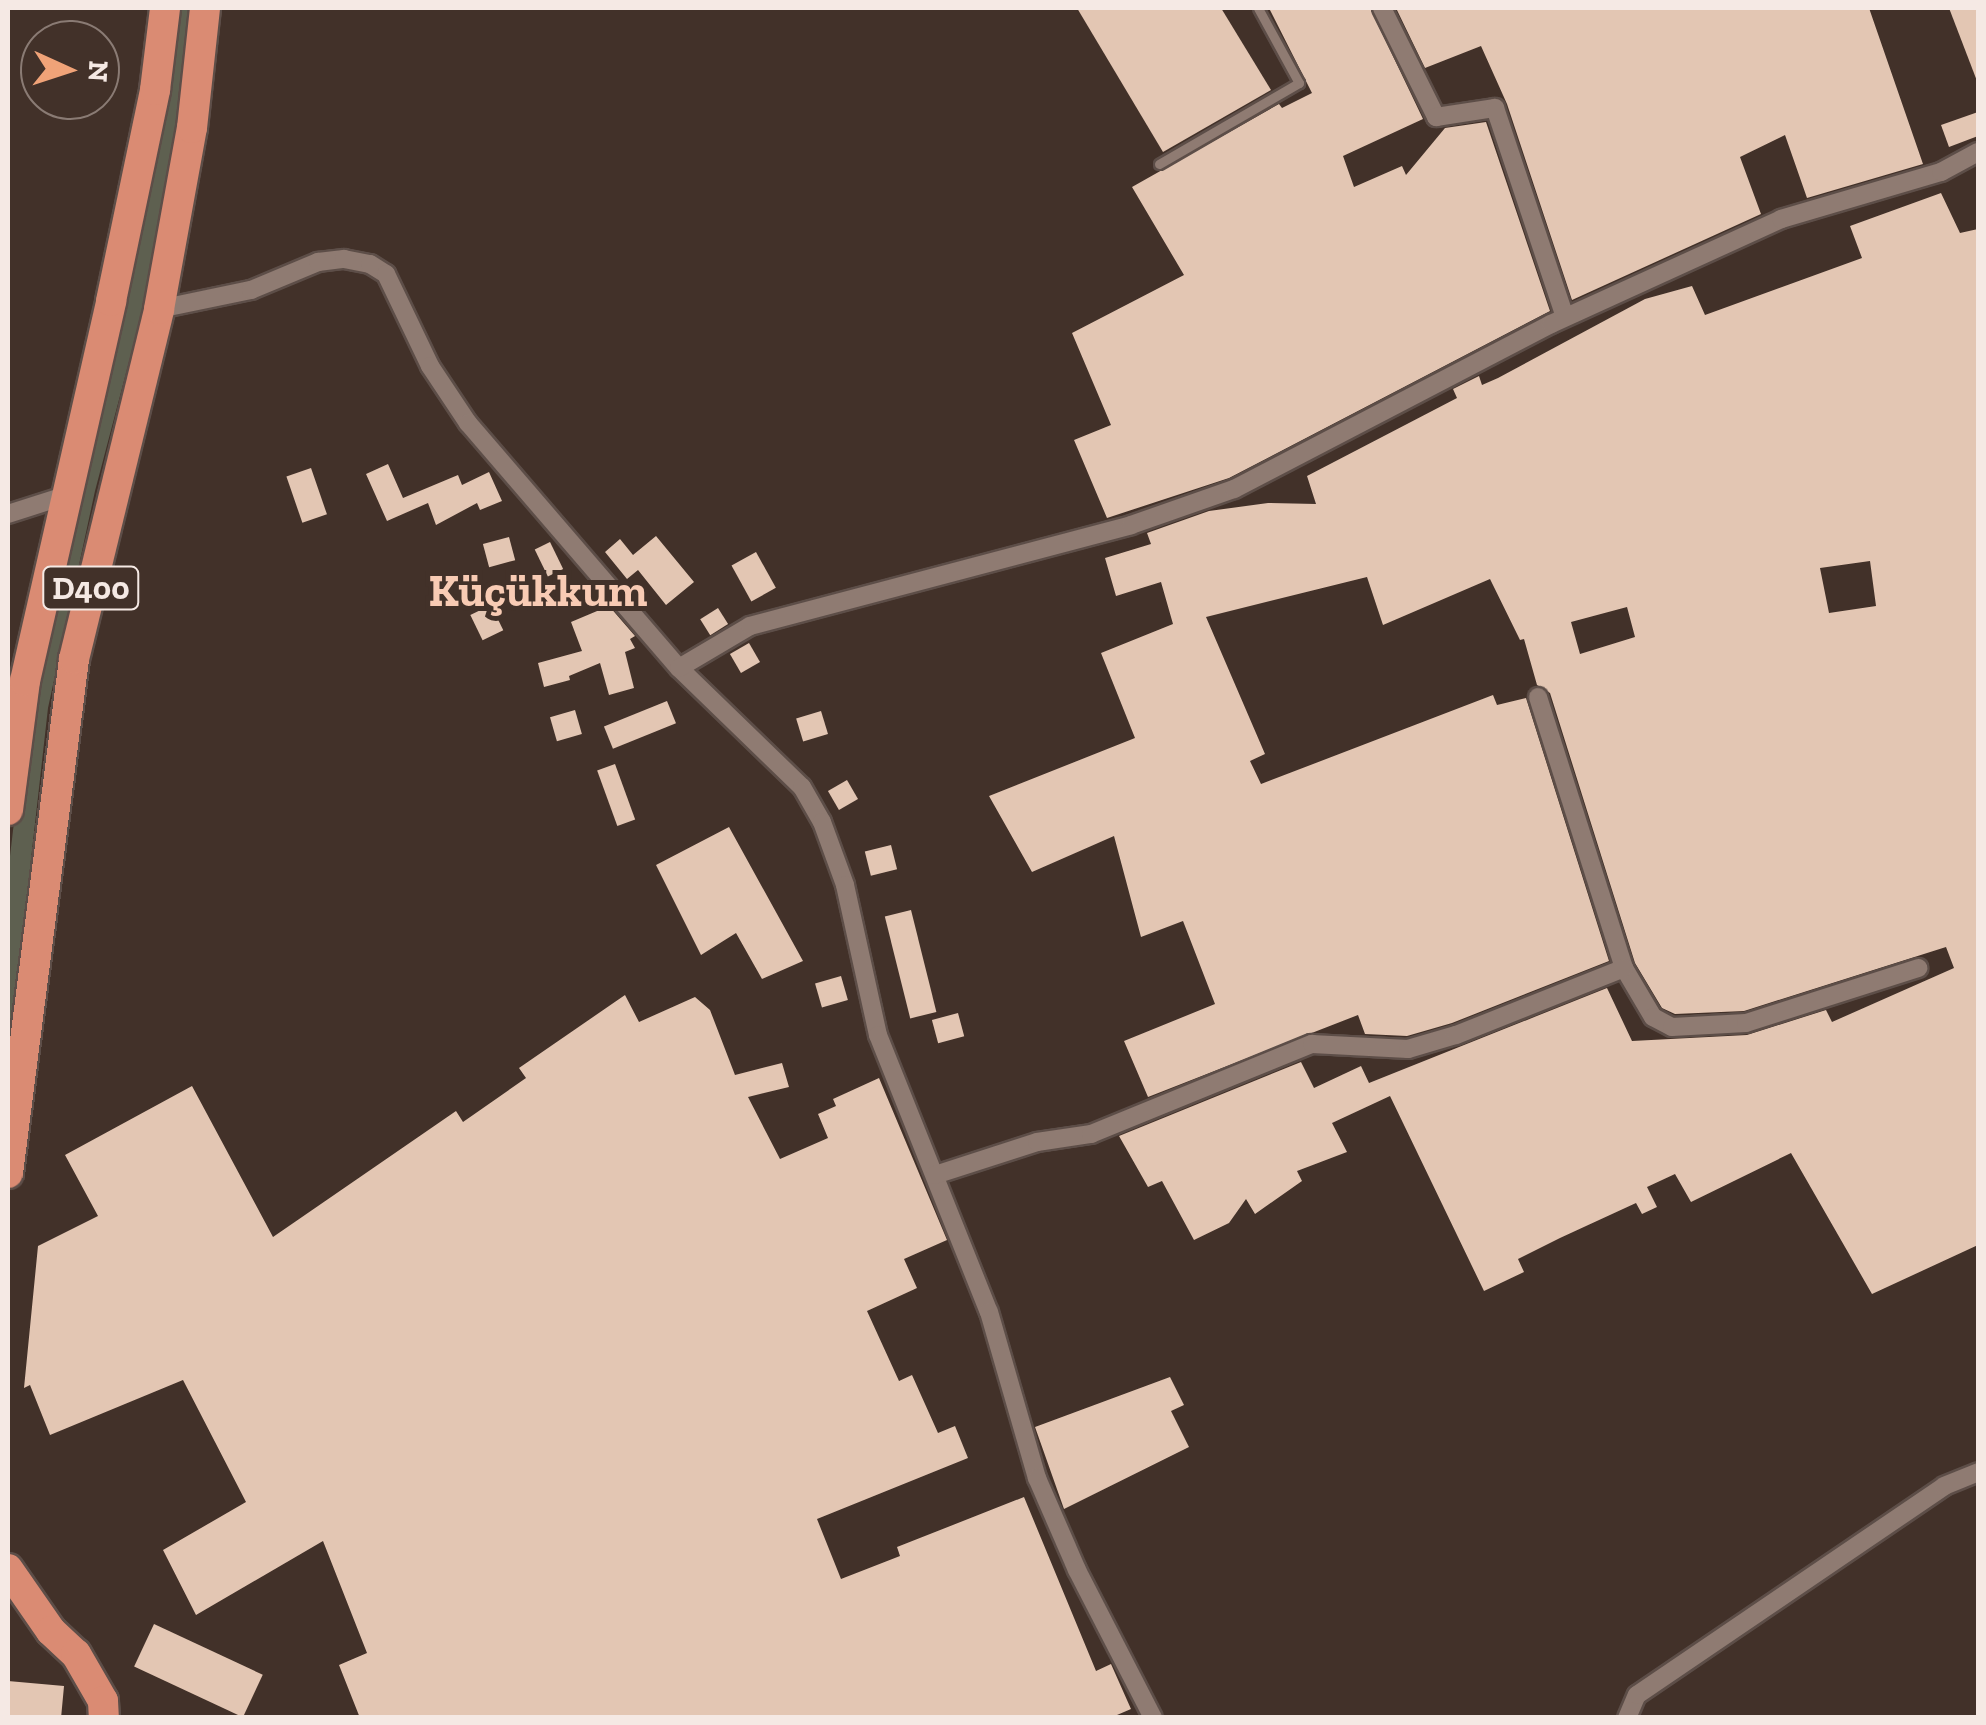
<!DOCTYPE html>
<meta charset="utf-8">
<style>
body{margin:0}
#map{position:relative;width:1986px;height:1725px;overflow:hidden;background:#423129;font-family:"Zilla Slab",serif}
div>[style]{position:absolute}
.green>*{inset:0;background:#5e6050}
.building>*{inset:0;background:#e3c6b3;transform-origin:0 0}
.roads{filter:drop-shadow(2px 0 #5d4e48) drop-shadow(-2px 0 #5d4e48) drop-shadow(0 2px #5d4e48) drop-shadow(0 -2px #5d4e48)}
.lane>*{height:9px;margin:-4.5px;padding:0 4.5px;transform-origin:4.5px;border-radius:4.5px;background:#8f7b72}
.street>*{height:18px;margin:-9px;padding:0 9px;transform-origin:9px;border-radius:9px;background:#8f7b72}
.highway>*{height:30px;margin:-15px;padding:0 15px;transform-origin:15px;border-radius:15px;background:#da8b73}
span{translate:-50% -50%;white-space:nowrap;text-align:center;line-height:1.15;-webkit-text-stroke:10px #423129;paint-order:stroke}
.shield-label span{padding:2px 8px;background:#423129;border:2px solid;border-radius:8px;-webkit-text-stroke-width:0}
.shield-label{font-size:32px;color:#f5e9e4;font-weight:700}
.district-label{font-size:45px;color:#f8cbb4;font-weight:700}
.frame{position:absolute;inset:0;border:10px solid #f5e9e4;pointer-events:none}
.north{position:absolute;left:20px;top:20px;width:100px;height:100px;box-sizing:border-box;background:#423129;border:2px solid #8a7b74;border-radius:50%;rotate:93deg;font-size:28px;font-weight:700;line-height:40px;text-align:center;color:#f5e9e4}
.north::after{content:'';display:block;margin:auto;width:35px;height:45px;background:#f0a378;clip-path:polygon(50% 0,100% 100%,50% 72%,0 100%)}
</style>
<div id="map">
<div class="green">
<i style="clip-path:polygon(175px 8px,190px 8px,185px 77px,146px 297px,95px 491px,48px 708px,8px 1064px,8px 873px,16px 805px)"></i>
</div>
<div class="building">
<i style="clip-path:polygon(1077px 8px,1221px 8px,1271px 90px,1163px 152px)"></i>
<i style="clip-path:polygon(1269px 8px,1370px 8px,1423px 119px,1343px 156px,1354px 187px,1402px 166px,1406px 175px,1445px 128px,1486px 122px,1550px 311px,1229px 478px,1107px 518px,1074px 440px,1111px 425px,1072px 333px,1184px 275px,1132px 187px,1279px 104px,1282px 108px,1312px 93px)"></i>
<i style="clip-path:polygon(1396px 8px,1869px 8px,1923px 164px,1807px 198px,1785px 135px,1740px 157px,1761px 214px,1572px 300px,1507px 104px,1481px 46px,1425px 68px)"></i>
<i style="clip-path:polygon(1949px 8px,1978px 8px,1978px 81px,1977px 81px)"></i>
<i style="clip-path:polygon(1978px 112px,1978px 136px,1949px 147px,1941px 125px)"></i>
<i style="clip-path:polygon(evenodd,1941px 193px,1960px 233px,1978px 229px,1978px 1245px,1872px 1294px,1791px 1153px,1691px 1202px,1675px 1174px,1647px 1187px,1657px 1207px,1642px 1214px,1636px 1203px,1560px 1238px,1518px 1259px,1524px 1272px,1484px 1291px,1390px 1096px,1332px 1123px,1347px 1152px,1297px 1171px,1302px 1181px,1255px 1214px,1246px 1199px,1229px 1223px,1194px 1240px,1162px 1181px,1148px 1187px,1119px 1136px,1301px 1062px,1314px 1088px,1361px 1066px,1369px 1083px,1607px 988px,1632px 1041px,1747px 1035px,1826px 1010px,1832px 1022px,1954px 968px,1946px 947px,1744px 1011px,1675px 1014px,1662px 1008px,1635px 963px,1550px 693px,1537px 685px,1524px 639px,1520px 640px,1490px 579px,1383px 625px,1367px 577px,1206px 617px,1265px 754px,1250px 761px,1261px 784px,1493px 695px,1497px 705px,1526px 698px,1609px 961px,1452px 1023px,1407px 1036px,1365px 1034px,1358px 1015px,1148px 1097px,1124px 1041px,1215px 1004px,1183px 921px,1141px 937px,1114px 836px,1032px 872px,989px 796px,1135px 738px,1101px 653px,1173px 624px,1161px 582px,1116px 596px,1105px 558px,1151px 544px,1147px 533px,1209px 511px,1268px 503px,1316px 504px,1307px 476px,1457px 398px,1453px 389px,1479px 376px,1482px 385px,1498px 378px,1645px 299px,1692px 286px,1705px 315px,1862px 258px,1850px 226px,1941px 193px,1870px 561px,1876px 606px,1829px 613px,1820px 568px,1870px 561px,1941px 193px,1627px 607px,1635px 637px,1580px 654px,1571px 622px,1627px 607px)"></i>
<i style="clip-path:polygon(388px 464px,403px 498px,458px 475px,462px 485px,489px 472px,502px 501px,480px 510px,477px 503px,436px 525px,428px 503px,387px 521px,366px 474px)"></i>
<i style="left:311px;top:468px;width:49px;height:26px;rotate:71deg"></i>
<i style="clip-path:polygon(656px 536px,694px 582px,666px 605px,638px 570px,627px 579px,605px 552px,620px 539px,633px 555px)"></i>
<i style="left:509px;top:537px;width:24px;height:27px;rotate:75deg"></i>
<i style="left:550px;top:542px;width:30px;height:17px;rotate:64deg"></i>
<i style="left:756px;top:552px;width:41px;height:28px;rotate:61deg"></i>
<i style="left:491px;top:605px;width:28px;height:23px;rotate:64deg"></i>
<i style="clip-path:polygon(609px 606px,635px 636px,630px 639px,635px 648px,625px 652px,634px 688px,609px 695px,600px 663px,569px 676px,570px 680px,544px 687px,538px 663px,582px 651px,571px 622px)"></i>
<i style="left:718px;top:608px;width:19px;height:21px;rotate:58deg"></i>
<i style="left:749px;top:643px;width:22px;height:22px;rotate:60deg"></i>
<i style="left:667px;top:701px;width:24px;height:68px;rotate:68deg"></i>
<i style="left:575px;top:710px;width:25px;height:26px;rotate:74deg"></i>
<i style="left:821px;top:711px;width:24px;height:26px;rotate:73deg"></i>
<i style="left:615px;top:764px;width:59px;height:19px;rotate:70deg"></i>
<i style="left:847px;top:780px;width:22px;height:22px;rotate:60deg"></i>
<i style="clip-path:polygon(729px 827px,803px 961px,762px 979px,736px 933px,701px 955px,656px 865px)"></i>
<i style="left:891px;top:845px;width:25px;height:27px;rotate:76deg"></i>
<i style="left:911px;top:910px;width:105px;height:27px;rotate:76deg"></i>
<i style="left:841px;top:976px;width:25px;height:27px;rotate:74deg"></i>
<i style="clip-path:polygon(625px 995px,639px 1022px,695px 997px,710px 1010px,735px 1075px,782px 1063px,789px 1087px,748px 1097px,780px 1159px,828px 1138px,818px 1114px,836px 1106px,833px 1099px,879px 1078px,947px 1240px,904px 1259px,917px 1288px,867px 1311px,899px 1381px,912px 1375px,938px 1433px,955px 1426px,968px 1458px,817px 1519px,841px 1579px,900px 1556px,897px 1547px,1024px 1497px,1096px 1671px,1111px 1664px,1131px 1709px,1110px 1718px,360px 1718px,339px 1665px,367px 1653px,323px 1541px,196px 1615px,163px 1550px,246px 1502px,183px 1380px,50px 1435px,30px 1385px,24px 1388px,38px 1246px,98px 1216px,65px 1155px,192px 1086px,273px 1237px,456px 1111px,463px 1122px,526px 1078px,519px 1068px)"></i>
<i style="left:958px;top:1013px;width:24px;height:27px;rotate:75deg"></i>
<i style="clip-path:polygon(1170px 1377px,1184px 1405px,1171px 1411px,1189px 1447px,1064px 1509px,1035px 1427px)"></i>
<i style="left:154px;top:1624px;width:120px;height:47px;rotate:25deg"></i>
<i style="clip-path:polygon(8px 1681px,64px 1686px,61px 1718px,8px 1718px)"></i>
</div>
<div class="roads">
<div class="lane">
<i style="left:1159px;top:164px;width:162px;rotate:-30.1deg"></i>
<i style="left:1299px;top:83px;width:85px;rotate:-118.7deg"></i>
</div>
<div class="street">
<i style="left:1382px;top:8px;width:122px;rotate:63.6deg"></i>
<i style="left:1436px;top:117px;width:60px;rotate:-8.7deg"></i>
<i style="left:1495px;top:108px;width:220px;rotate:71.5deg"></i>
<i style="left:159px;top:309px;width:94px;rotate:-11.7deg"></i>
<i style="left:251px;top:290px;width:73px;rotate:-22.7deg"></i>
<i style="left:318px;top:262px;width:26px;rotate:-7deg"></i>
<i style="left:344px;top:259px;width:26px;rotate:11deg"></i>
<i style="left:370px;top:264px;width:19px;rotate:32deg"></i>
<i style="left:386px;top:274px;width:102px;rotate:64.4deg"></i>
<i style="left:430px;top:366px;width:69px;rotate:56.3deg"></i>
<i style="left:468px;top:423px;width:323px;rotate:49.3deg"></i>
<i style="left:679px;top:668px;width:171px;rotate:44.1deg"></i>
<i style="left:802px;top:787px;width:40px;rotate:60.3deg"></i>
<i style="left:822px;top:822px;width:67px;rotate:69.9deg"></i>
<i style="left:845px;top:885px;width:154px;rotate:77.6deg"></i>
<i style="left:878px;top:1035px;width:298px;rotate:68.2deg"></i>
<i style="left:989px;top:1312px;width:173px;rotate:73.9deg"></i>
<i style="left:1037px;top:1478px;width:100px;rotate:66.5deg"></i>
<i style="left:1077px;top:1570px;width:166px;rotate:62.8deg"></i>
<i style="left:8px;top:514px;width:59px;rotate:-17.8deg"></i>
<i style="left:679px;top:668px;width:82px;rotate:-30.6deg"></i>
<i style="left:750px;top:626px;width:394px;rotate:-14.8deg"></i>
<i style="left:1131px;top:525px;width:109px;rotate:-19.3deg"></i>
<i style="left:1234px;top:489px;width:357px;rotate:-27.5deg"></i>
<i style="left:1551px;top:324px;width:253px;rotate:-24.5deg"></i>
<i style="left:1781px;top:219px;width:167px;rotate:-16.4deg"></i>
<i style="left:1941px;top:172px;width:42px;rotate:-28.4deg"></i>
<i style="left:1538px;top:697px;width:284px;rotate:72.4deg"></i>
<i style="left:1624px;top:968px;width:57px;rotate:59.4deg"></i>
<i style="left:1653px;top:1017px;width:21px;rotate:28deg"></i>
<i style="left:1672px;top:1027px;width:74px;rotate:-3.1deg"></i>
<i style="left:1746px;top:1023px;width:181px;rotate:-17.7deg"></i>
<i style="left:935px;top:1175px;width:107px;rotate:-17.9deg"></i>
<i style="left:1037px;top:1142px;width:55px;rotate:-8.4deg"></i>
<i style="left:1091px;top:1134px;width:239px;rotate:-22.2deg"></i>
<i style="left:1312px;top:1044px;width:96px;rotate:3deg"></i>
<i style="left:1408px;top:1049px;width:50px;rotate:-16.3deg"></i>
<i style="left:1456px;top:1035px;width:181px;rotate:-21.7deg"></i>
<i style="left:1627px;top:1718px;width:25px;rotate:-67deg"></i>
<i style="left:1637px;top:1695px;width:371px;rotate:-34.2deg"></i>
<i style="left:1944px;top:1486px;width:37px;rotate:-22deg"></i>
</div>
<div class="highway">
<i style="left:8px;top:810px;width:130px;rotate:-82.5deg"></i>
<i style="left:25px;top:681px;width:390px;rotate:-77.2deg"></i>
<i style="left:111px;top:301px;width:216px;rotate:-78.2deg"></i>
<i style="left:155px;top:90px;width:83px;rotate:-83deg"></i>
<i style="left:8px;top:1173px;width:518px;rotate:-82.68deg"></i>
<i style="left:74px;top:659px;width:360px;rotate:-76.3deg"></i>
<i style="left:159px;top:309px;width:184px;rotate:-79.7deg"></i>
<i style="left:192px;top:128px;width:121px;rotate:-83.8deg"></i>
<i style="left:8px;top:1569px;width:75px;rotate:55.3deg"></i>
<i style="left:51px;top:1631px;width:34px;rotate:43deg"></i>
<i style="left:76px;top:1654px;width:54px;rotate:60.1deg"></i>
<i style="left:103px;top:1701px;width:17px;rotate:87deg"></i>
</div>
</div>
<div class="shield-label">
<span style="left:91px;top:588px">D400</span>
</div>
<div class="district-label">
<span style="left:538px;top:592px">Küçükkum</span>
</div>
<div class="frame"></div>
<div class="north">N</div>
</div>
